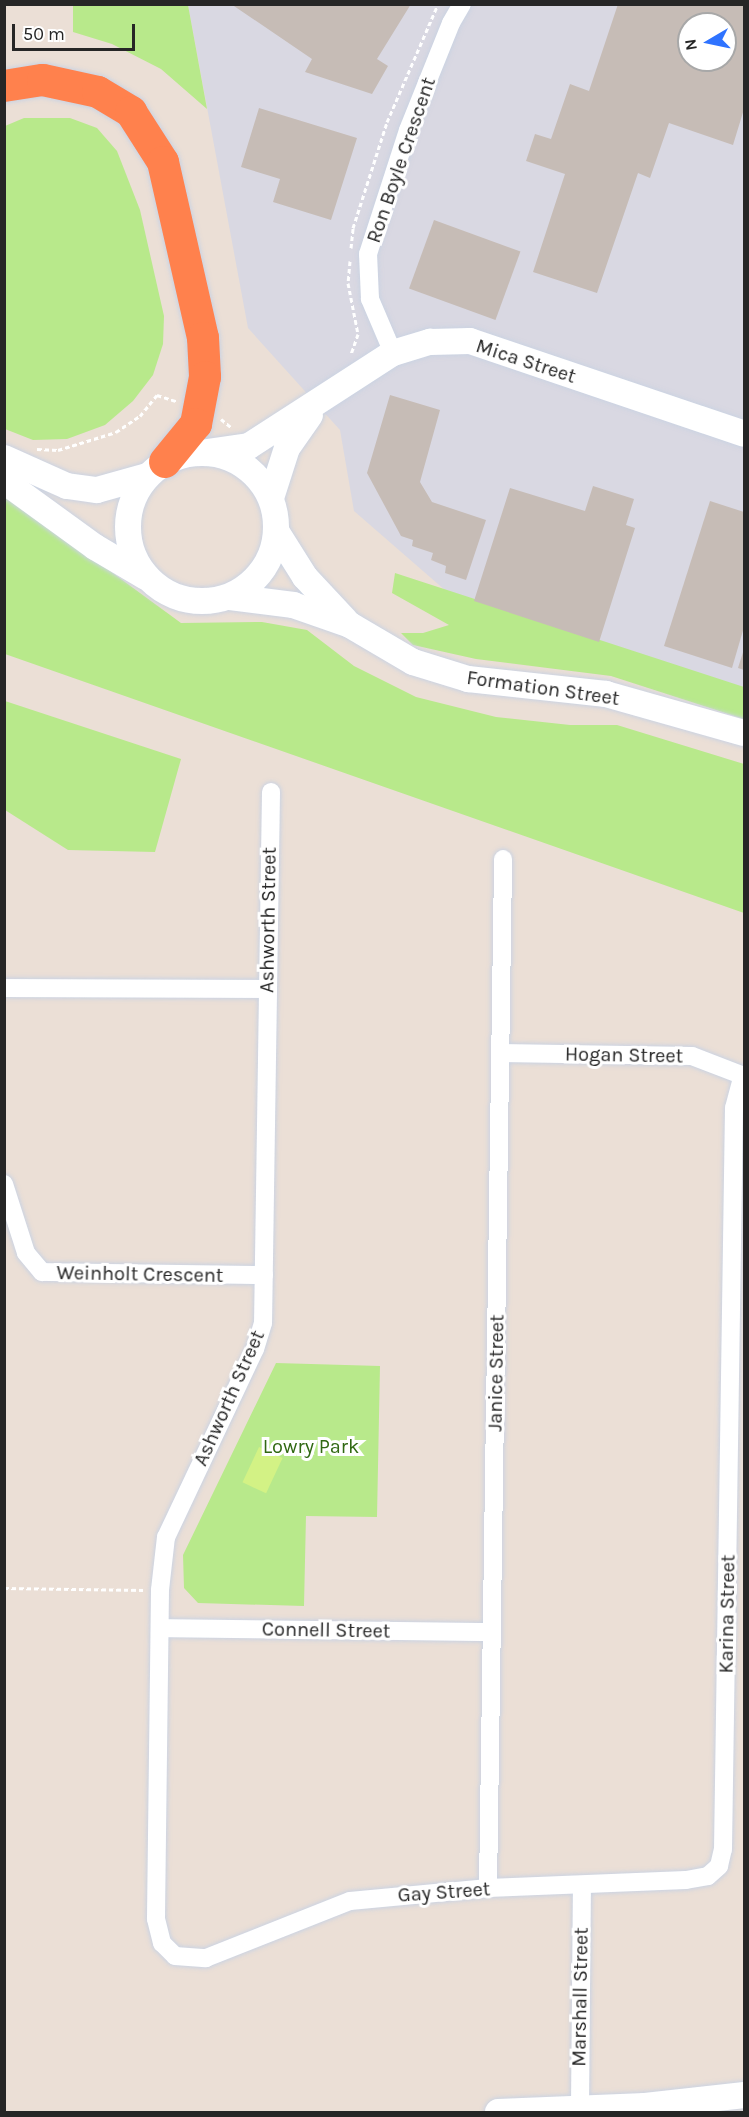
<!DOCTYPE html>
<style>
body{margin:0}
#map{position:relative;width:749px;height:2117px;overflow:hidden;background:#ebdfd6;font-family:Karla,sans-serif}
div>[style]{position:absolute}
.industrial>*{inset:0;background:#d9d8e2}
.green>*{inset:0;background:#b8e98b}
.pitch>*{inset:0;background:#d3f285;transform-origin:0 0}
.building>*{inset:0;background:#c6bcb6;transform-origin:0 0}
.path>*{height:3px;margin-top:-1.5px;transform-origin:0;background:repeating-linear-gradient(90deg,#fff 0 4.5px,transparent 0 7.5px)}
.roads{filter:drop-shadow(0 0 2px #cbd3e2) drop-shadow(0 0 2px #cbd3e2)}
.street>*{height:18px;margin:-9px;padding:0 9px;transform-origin:9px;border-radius:9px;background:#fff}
.secondary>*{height:26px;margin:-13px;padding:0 13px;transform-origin:13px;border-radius:13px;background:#fff}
.secondary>.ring{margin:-13px;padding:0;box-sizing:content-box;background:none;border:26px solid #fff;border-radius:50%}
.highway>*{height:32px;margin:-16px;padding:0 16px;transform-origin:16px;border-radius:16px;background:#ff814d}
span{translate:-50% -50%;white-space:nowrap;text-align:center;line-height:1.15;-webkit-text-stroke:6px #fff;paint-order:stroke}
.street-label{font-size:20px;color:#262626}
.park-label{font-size:20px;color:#306812}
.frame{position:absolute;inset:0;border:6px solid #262626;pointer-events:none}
.north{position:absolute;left:677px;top:12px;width:60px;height:60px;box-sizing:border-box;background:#fff;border:2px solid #a8a8a8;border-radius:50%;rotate:261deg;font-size:16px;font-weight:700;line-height:24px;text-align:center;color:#262626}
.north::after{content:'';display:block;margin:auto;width:21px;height:27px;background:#2f73ff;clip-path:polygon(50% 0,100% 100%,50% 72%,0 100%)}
.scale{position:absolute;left:12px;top:24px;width:123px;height:27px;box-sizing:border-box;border:3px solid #262626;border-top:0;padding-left:8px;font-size:18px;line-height:21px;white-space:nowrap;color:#262626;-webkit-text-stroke:4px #fff;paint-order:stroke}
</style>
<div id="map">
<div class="industrial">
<div style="clip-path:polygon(evenodd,188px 5px,744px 5px,744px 688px,446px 591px,354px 511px,340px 430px,248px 328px,188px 5px,689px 24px,725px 24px,725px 60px,689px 60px,689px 24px)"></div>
</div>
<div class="green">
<div style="clip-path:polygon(73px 5px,188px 5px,207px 109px,161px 69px,112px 44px,73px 32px)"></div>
<div style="clip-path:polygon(24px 118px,70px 118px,97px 128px,117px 151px,140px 210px,164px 316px,163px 344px,153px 375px,133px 401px,105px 425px,67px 439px,33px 440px,5px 429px,5px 126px)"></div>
<div style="clip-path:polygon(5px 494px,181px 623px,262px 622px,307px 630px,354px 666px,416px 697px,496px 717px,570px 725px,617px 725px,744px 764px,744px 913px,5px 654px)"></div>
<div style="clip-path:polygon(395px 573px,744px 687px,744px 719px,611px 676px,476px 659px,413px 645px,401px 633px,423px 633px,449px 625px,392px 593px)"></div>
<div style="clip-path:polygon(5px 701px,181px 759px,155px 852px,68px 850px,5px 810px)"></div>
<div style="clip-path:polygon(276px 1363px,380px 1366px,377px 1517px,306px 1516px,304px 1606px,198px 1603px,184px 1588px,183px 1555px)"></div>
</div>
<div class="pitch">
<div style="left:259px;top:1447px;width:26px;height:39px;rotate:25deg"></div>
</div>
<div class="building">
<div style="clip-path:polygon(231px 4px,411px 4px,377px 59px,388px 66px,372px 94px,305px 72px,312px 59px)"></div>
<div style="clip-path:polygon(evenodd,618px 4px,744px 4px,744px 109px,733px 145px,669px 123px,650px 178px,638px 173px,597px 293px,533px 272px,565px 174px,526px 161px,535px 134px,551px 139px,570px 84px,589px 91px,618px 4px,689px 24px,725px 24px,725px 60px,689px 60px,689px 24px)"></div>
<div style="clip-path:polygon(259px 108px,357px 138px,331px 220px,273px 202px,280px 179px,241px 167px)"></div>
<div style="left:434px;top:220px;width:92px;height:73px;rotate:20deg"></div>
<div style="clip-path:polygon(390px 395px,440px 410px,420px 482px,432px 502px,486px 520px,466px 580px,445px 573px,446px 566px,431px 560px,433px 553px,412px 546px,413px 540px,401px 536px,367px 473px)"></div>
<div style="clip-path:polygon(593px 486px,634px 499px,626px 525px,635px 528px,599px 642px,474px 601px,510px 488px,585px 511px)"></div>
<div style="clip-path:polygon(710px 501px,744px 512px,744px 627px,732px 668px,664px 646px)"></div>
<div style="clip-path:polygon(744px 649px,744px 670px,738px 668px)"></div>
</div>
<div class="path">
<div style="left:351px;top:248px;width:20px;rotate:-84deg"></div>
<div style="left:353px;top:228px;width:111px;rotate:-72.2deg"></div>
<div style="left:387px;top:122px;width:129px;rotate:-66.6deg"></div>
<div style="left:350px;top:261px;width:22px;rotate:95deg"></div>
<div style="left:348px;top:283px;width:52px;rotate:78.9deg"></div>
<div style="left:358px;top:334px;width:21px;rotate:109deg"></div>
<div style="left:221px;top:419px;width:14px;rotate:39deg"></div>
<div style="left:37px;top:449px;width:21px;rotate:3deg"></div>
<div style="left:58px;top:450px;width:61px;rotate:-17.2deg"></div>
<div style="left:116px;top:432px;width:29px;rotate:-34deg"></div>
<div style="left:140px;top:416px;width:27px;rotate:-51deg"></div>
<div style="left:157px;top:395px;width:20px;rotate:18deg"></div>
<div style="left:4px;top:1588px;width:140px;rotate:0.8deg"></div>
</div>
<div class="roads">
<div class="street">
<div style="left:393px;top:353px;width:59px;rotate:-113.1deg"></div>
<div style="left:370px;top:299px;width:45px;rotate:-92.5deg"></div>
<div style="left:368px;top:254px;width:130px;rotate:-72.1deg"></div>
<div style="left:408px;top:130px;width:115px;rotate:-68.1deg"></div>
<div style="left:451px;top:23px;width:22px;rotate:-60deg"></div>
<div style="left:271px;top:792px;width:531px;rotate:90.86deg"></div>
<div style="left:263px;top:1323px;width:27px;rotate:107deg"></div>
<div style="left:255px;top:1349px;width:208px;rotate:115.3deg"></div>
<div style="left:166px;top:1537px;width:53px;rotate:96.5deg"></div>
<div style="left:160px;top:1590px;width:329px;rotate:90.7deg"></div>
<div style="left:156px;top:1919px;width:25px;rotate:76deg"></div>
<div style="left:162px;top:1943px;width:18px;rotate:45deg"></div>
<div style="left:175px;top:1956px;width:31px;rotate:4deg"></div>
<div style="left:206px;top:1958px;width:155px;rotate:-21.6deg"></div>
<div style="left:350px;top:1901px;width:139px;rotate:-5.4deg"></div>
<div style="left:488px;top:1888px;width:198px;rotate:-2.3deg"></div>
<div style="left:686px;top:1880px;width:22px;rotate:-10deg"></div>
<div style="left:708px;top:1876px;width:15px;rotate:-42deg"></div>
<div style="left:719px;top:1866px;width:17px;rotate:-77deg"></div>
<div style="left:723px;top:1849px;width:741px;rotate:-89.15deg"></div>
<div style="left:734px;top:1108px;width:34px;rotate:-75deg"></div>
<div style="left:4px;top:988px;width:263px;rotate:0.2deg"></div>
<div style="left:500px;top:1053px;width:192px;rotate:0.9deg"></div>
<div style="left:692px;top:1056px;width:56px;rotate:21deg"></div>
<div style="left:4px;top:1184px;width:72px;rotate:72.3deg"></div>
<div style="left:26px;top:1253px;width:25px;rotate:50deg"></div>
<div style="left:42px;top:1272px;width:222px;rotate:0.8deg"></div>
<div style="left:160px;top:1628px;width:332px;rotate:0.7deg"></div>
<div style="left:488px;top:1888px;width:1029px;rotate:-89.16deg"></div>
<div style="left:580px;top:2108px;width:222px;rotate:-89.5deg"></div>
</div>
<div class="secondary">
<div style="left:207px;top:452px;width:42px;rotate:-8.1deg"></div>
<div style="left:249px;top:446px;width:171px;rotate:-32.9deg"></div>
<div style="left:393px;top:353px;width:39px;rotate:-17deg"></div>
<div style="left:430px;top:342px;width:40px;rotate:-1.4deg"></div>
<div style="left:470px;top:341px;width:289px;rotate:18.7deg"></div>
<div class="ring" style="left:128px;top:453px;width:122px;height:122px"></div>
<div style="left:4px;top:458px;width:69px;rotate:24deg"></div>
<div style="left:67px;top:486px;width:30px;rotate:8deg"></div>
<div style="left:97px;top:490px;width:52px;rotate:-15.6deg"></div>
<div style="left:4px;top:481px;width:112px;rotate:36deg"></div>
<div style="left:95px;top:547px;width:59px;rotate:30.5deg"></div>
<div style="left:271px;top:498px;width:52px;rotate:-72.3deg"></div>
<div style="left:287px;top:448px;width:40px;rotate:-55.1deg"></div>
<div style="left:276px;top:531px;width:54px;rotate:57.8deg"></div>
<div style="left:305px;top:577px;width:59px;rotate:47.1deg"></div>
<div style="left:230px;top:597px;width:64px;rotate:7.2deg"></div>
<div style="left:293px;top:605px;width:60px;rotate:19.3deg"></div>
<div style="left:350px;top:625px;width:73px;rotate:30.4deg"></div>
<div style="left:413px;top:662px;width:58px;rotate:17.2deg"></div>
<div style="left:468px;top:679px;width:139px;rotate:6.2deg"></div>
<div style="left:606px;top:694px;width:143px;rotate:15.8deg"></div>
<div style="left:498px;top:2112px;width:147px;rotate:-2.3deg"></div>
<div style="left:645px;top:2106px;width:100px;rotate:-6.3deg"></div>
</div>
<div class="highway">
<div style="left:4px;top:86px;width:39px;rotate:-9deg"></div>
<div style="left:43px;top:80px;width:56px;rotate:12.3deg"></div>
<div style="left:98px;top:92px;width:39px;rotate:31deg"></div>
<div style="left:131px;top:112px;width:59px;rotate:57.4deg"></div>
<div style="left:163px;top:162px;width:180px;rotate:77.2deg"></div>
<div style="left:203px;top:338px;width:39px;rotate:87deg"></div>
<div style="left:205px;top:377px;width:48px;rotate:100.8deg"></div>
<div style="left:196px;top:424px;width:49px;rotate:129.2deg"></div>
</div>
</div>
<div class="street-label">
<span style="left:401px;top:160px;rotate:-71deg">Ron Boyle Crescent</span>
<span style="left:526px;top:361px;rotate:18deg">Mica Street</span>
<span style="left:543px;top:688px;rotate:8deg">Formation Street</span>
<span style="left:268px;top:920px;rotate:-89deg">Ashworth Street</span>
<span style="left:624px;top:1055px;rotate:1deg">Hogan Street</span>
<span style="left:140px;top:1274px;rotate:1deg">Weinholt Crescent</span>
<span style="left:496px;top:1373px;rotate:-89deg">Janice Street</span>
<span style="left:229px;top:1398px;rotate:-66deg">Ashworth Street</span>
<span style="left:727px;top:1614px;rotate:-89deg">Karina Street</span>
<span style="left:326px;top:1630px;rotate:1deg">Connell Street</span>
<span style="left:444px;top:1892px;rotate:-4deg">Gay Street</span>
<span style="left:580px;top:1997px;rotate:-89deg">Marshall Street</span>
</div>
<div class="park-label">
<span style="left:311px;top:1446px">Lowry Park</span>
</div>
<div class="frame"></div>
<div class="north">N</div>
<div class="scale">50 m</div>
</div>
